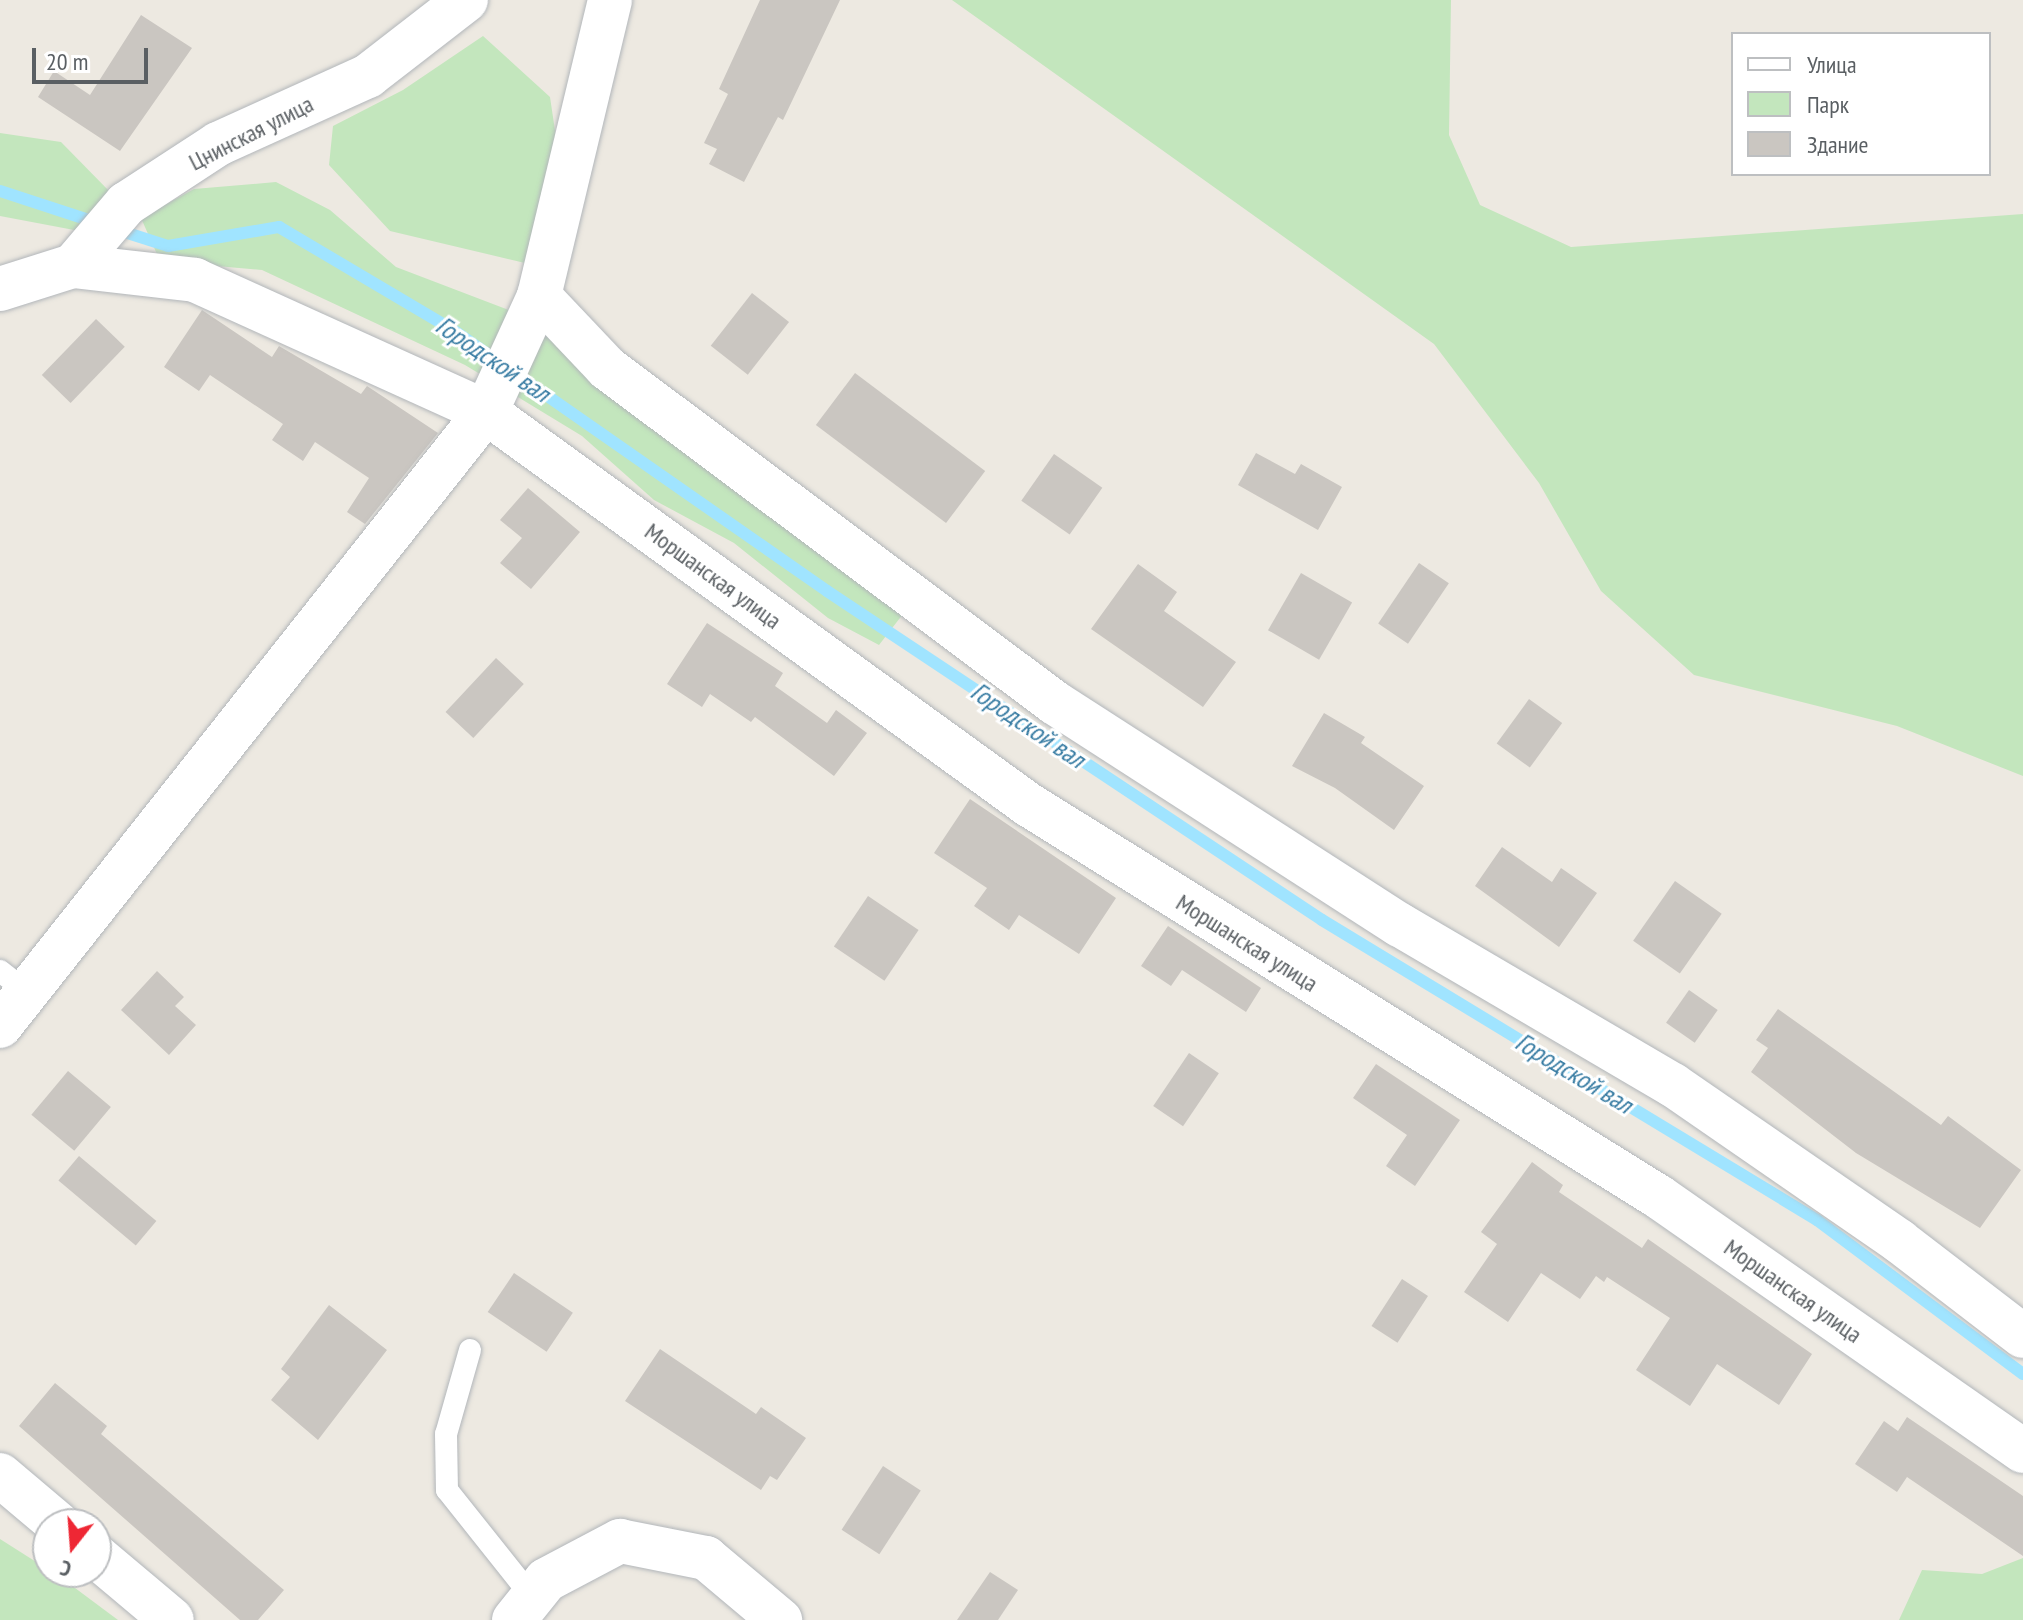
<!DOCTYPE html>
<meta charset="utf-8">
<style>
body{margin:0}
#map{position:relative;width:2023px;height:1620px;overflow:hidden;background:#ede9e1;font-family:"PT Sans Narrow",sans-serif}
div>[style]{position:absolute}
.green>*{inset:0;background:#c3e6bd}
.stream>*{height:12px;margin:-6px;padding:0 6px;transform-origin:6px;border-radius:6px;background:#a0e4ff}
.building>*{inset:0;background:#cac6c1;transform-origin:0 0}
.roads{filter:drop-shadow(0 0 2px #b2b6ba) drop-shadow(0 0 2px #b2b6ba)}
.service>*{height:22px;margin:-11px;padding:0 11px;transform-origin:11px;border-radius:11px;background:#fff}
.minor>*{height:44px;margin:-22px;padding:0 22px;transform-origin:22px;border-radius:22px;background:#fff}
span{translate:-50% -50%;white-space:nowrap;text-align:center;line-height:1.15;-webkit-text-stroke:6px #fff;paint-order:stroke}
.street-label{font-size:24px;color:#5a5f63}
.water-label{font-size:26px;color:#367ba2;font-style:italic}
.legend{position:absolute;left:1731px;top:32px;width:260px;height:144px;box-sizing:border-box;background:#fff;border:2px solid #bdbfc1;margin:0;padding:10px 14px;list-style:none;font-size:24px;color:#5a5f63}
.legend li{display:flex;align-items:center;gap:16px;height:40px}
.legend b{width:40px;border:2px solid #bdbfc1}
.north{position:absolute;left:32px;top:1508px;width:80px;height:80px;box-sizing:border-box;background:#fff;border:2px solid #bdbfc1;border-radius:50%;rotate:197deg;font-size:22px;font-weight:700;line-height:32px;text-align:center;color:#5a5f63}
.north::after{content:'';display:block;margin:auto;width:28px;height:36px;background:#ee2734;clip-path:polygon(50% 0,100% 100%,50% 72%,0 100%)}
.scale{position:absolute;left:32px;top:48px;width:116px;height:36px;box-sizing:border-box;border:4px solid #5a5f63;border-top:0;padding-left:10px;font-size:24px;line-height:28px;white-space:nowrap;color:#5a5f63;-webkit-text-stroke:6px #fff;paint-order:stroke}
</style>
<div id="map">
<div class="green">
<div style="clip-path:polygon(952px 0,1451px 0,1449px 135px,1480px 205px,1571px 247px,2023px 214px,2023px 776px,1897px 726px,1694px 675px,1601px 591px,1539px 483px,1434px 344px)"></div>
<div style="clip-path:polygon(483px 36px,550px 97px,557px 144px,525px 263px,390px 231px,329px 165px,333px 126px,403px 90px)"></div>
<div style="clip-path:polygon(0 133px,61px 142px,112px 194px,90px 233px,0 216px)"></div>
<div style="clip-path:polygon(276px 182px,330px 210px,396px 267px,530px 318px,903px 614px,879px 645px,828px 618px,734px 543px,654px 500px,582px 436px,465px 365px,262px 270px,160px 261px,141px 218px,194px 189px)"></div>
<div style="clip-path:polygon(0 1539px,63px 1579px,118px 1620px,0 1620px)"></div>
<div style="clip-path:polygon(2023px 1558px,2023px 1620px,1899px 1620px,1922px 1570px,1982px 1574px)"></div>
</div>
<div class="stream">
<div style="left:0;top:191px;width:103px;rotate:18.1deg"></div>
<div style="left:115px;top:229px;width:56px;rotate:17.8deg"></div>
<div style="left:168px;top:246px;width:113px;rotate:-9.7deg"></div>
<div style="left:279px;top:227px;width:199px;rotate:30.6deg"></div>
<div style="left:450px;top:328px;width:460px;rotate:34.9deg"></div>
<div style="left:827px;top:591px;width:594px;rotate:33.61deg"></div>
<div style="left:1322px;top:920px;width:579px;rotate:31.22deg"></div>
<div style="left:1817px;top:1220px;width:257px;rotate:36.8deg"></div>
</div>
<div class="building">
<div style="clip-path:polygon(760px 0,840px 0,783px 120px,778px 117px,744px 182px,709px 164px,717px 149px,704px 143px,728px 94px,719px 89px)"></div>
<div style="clip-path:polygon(141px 15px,192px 48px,120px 151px,38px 97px,54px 71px,90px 95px)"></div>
<div style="left:752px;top:293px;width:47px;height:67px;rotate:38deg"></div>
<div style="clip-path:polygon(202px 310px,272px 357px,279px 346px,361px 394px,367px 386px,438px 433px,365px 524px,347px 512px,369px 478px,315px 442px,303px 461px,272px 440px,283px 424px,210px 375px,199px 391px,164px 367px)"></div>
<div style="left:96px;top:319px;width:40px;height:78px;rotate:44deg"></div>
<div style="left:855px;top:373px;width:163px;height:65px;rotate:37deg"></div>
<div style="clip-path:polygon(1256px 453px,1295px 474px,1301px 464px,1342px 487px,1318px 530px,1238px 485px)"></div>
<div style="left:1054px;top:454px;width:59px;height:57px;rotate:35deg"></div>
<div style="clip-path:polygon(528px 488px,580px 532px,531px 589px,500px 563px,522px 538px,500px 520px)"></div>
<div style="left:1419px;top:563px;width:36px;height:73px;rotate:34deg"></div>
<div style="clip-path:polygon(1138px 564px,1177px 592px,1164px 611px,1236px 662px,1203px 707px,1091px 629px)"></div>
<div style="left:1301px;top:573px;width:59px;height:66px;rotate:30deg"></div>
<div style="clip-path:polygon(707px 623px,783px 673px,775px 686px,827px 723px,836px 710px,867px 733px,834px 776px,755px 717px,751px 722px,710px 694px,702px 707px,667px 684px)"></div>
<div style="left:496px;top:658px;width:38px;height:74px;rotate:43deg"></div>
<div style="left:1529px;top:699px;width:41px;height:55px;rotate:36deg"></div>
<div style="clip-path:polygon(1324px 713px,1365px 737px,1361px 743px,1424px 786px,1394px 830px,1335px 788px,1292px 766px)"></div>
<div style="clip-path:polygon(970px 799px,1116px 898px,1079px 954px,1019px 915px,1009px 930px,974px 906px,987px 888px,934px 853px)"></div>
<div style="clip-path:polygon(1502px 847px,1552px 882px,1561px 868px,1597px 893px,1559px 947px,1475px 886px)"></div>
<div style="left:1675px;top:881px;width:57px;height:73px;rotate:35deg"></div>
<div style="left:868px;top:896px;width:61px;height:61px;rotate:34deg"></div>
<div style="clip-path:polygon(1168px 926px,1261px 988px,1246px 1012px,1182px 970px,1171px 986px,1141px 966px)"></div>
<div style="clip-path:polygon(157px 971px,184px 997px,175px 1006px,196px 1025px,169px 1055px,121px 1010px)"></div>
<div style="left:1689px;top:990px;width:35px;height:40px;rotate:35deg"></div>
<div style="clip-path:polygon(1778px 1009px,1941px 1125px,1948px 1116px,2021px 1170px,1980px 1228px,1856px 1153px,1751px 1072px,1768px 1048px,1756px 1040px)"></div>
<div style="left:1189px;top:1053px;width:36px;height:64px;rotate:34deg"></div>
<div style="clip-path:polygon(1376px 1064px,1460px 1120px,1415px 1186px,1386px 1166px,1407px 1135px,1353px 1098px)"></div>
<div style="left:68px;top:1071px;width:56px;height:57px;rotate:40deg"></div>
<div style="left:79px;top:1156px;width:101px;height:32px;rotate:40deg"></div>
<div style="clip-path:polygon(1532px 1162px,1563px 1185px,1559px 1192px,1642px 1248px,1648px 1239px,1812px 1354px,1779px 1405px,1717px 1364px,1690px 1406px,1636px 1370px,1670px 1318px,1607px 1277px,1604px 1282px,1596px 1276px,1580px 1299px,1541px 1273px,1508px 1322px,1464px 1292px,1497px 1244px,1481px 1232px)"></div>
<div style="left:514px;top:1273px;width:71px;height:47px;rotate:34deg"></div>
<div style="left:1402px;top:1279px;width:31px;height:56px;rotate:33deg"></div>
<div style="clip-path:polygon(329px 1305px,387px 1350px,318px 1440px,271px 1400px,290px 1377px,281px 1369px)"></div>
<div style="clip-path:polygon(660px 1349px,756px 1414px,761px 1407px,806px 1438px,777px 1480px,770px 1476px,761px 1490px,625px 1401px)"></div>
<div style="clip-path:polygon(55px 1383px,107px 1426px,101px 1434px,284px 1590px,258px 1620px,240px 1620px,19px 1426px)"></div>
<div style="clip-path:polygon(1907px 1417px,2023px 1496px,2023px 1556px,1907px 1477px,1897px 1492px,1855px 1464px,1884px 1421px,1898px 1431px)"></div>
<div style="left:883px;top:1466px;width:45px;height:76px;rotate:33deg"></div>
<div style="clip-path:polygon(990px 1572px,1018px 1590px,998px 1620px,957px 1620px)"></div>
</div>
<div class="roads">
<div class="service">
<div style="left:0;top:971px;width:34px;rotate:38deg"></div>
<div style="left:470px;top:1350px;width:87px;rotate:105.9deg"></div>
<div style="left:446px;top:1434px;width:56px;rotate:89deg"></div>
<div style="left:447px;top:1490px;width:137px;rotate:51.5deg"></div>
</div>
<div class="minor">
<div style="left:73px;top:266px;width:123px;rotate:6.5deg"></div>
<div style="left:195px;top:280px;width:320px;rotate:24.4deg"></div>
<div style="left:486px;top:412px;width:670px;rotate:35.9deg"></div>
<div style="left:1029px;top:805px;width:742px;rotate:31.89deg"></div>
<div style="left:1659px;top:1197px;width:444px;rotate:34.9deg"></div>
<div style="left:0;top:289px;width:77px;rotate:-17.5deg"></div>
<div style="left:73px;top:266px;width:82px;rotate:-49.5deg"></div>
<div style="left:126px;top:204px;width:110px;rotate:-33.1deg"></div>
<div style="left:218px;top:144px;width:165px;rotate:-24.4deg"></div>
<div style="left:368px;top:76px;width:124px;rotate:-37.8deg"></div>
<div style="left:539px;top:296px;width:99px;rotate:46.6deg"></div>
<div style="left:607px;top:368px;width:559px;rotate:36.79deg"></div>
<div style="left:1055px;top:703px;width:410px;rotate:32.8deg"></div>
<div style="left:1400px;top:925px;width:316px;rotate:30.4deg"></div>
<div style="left:1673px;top:1085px;width:275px;rotate:34.6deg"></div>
<div style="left:1899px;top:1241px;width:156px;rotate:37.5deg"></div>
<div style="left:0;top:1026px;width:783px;rotate:-51.64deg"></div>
<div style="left:486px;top:412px;width:128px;rotate:-65.4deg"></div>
<div style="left:539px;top:296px;width:304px;rotate:-76.5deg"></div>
<div style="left:0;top:1475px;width:76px;rotate:40.2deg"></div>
<div style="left:96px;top:1556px;width:99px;rotate:40.1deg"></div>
<div style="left:514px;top:1620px;width:51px;rotate:-51.3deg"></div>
<div style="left:546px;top:1580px;width:84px;rotate:-27.8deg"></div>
<div style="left:620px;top:1541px;width:88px;rotate:11.2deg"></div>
<div style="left:706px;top:1558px;width:97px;rotate:40deg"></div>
</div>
</div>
<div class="street-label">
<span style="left:251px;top:133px;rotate:-27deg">Цнинская улица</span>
<span style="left:713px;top:576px;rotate:36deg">Моршанская улица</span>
<span style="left:1247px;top:943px;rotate:32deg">Моршанская улица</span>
<span style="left:1793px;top:1291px;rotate:35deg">Моршанская улица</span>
</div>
<div class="water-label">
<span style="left:493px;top:359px;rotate:34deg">Городской вал</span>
<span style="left:1028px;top:725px;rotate:34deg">Городской вал</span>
<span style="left:1574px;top:1073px;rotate:31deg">Городской вал</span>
</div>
<ul class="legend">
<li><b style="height:10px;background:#fff"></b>Улица</li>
<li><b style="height:22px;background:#c3e6bd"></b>Парк</li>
<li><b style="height:22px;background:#cac6c1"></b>Здание</li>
</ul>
<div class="north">С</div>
<div class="scale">20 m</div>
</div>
